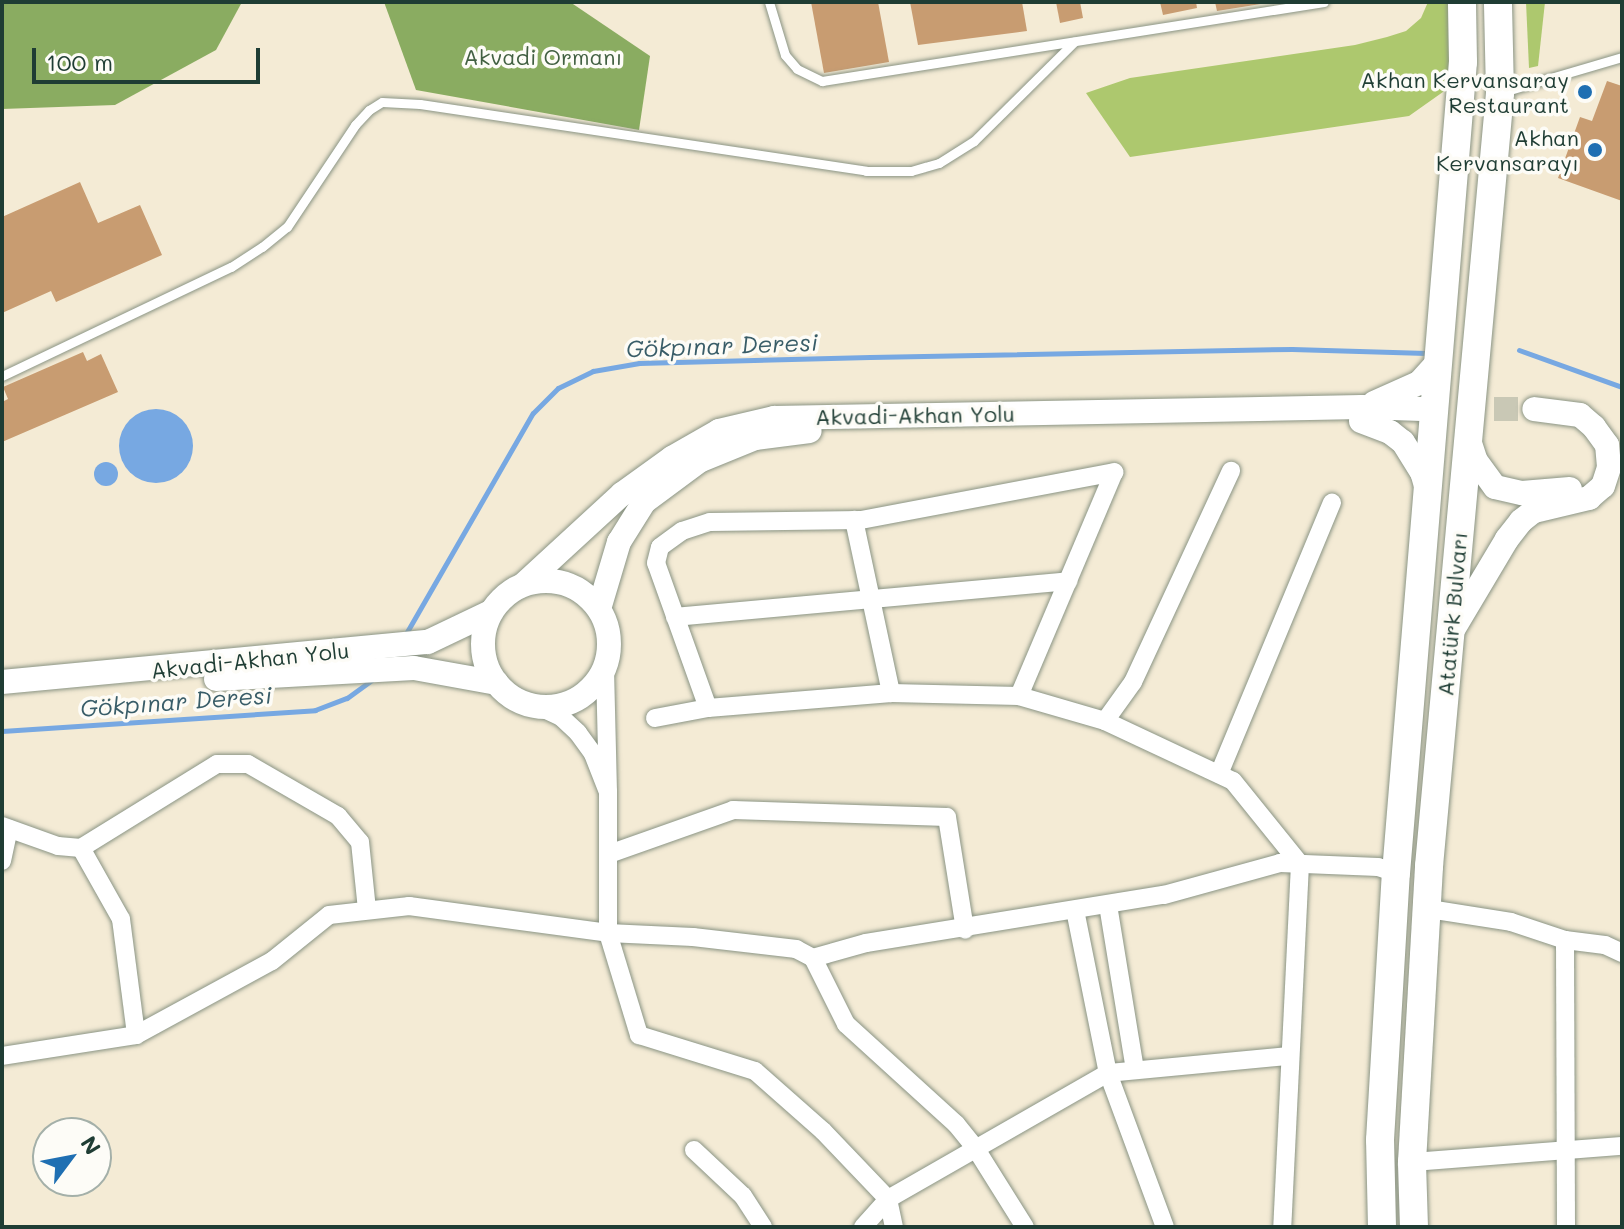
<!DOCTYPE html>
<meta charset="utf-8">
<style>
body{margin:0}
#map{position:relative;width:1624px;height:1229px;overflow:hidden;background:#f4ebd5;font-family:Mali,sans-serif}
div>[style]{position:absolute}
.green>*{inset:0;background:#adc86e}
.forest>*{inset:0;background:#8aac61}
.water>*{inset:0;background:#77a8e2}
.round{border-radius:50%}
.stream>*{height:5px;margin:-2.5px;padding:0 2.5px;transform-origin:2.5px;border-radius:2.5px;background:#77a8e2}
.building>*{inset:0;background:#c89c71}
.secondary-tunnel>*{height:24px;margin-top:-12px;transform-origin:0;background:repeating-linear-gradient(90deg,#c9c8b5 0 24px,transparent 0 36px)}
.roads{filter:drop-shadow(0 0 2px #8a9484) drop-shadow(0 0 2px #8a9484)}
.service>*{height:9px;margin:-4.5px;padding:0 4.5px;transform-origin:4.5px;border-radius:4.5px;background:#fff}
.minor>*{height:18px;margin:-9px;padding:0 9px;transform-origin:9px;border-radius:9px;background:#fff}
.secondary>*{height:24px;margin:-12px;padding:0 12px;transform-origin:12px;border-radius:12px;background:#fff}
.secondary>.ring{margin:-12px;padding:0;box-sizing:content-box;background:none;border:24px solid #fff;border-radius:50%}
.primary>*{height:28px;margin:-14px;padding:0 14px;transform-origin:14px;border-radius:14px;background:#fff}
.dots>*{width:22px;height:22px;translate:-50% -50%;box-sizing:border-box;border:4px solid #fdfcf7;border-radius:50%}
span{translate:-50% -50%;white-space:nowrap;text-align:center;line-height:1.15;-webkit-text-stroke:7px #fdfcf7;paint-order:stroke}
.park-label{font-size:22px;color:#426042}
.poi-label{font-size:22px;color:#1f3d34}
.right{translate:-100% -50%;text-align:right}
.street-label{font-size:22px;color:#1f3d34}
.water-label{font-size:24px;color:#395d68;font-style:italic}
.frame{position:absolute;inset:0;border:4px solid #1f3d34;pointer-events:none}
.north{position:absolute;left:32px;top:1117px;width:80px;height:80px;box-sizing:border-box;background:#fdfcf7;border:2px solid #a4b0a9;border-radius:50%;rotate:58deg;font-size:22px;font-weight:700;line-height:32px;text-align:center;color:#1f3d34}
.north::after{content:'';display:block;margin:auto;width:28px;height:36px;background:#1f6fb2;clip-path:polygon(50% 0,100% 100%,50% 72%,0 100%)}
.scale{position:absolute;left:32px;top:48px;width:228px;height:36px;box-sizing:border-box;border:4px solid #1f3d34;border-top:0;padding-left:10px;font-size:24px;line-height:28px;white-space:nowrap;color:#1f3d34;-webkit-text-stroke:6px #fdfcf7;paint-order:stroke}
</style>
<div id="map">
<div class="green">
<div style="clip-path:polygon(1428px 2px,1452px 2px,1450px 87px,1409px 116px,1130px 157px,1086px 93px,1130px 78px,1355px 45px,1387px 37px,1406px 31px,1421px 18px)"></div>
<div style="clip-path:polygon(1526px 2px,1545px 2px,1538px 66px,1529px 68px)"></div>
</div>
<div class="forest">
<div style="clip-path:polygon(2px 2px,242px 2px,216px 50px,115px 105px,2px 109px)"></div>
<div style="clip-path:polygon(384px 2px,570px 2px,650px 56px,639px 130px,416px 90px)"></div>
</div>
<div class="water">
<div class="round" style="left:119px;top:409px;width:74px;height:74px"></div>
<div class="round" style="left:94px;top:462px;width:24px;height:24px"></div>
</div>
<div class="stream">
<div style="left:1519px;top:350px;width:109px;rotate:19.8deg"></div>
<div style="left:404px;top:637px;width:258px;rotate:-60.1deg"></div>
<div style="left:533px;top:413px;width:35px;rotate:-45deg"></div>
<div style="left:558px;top:388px;width:39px;rotate:-26deg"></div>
<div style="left:593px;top:371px;width:47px;rotate:-9.9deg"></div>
<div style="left:639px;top:363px;width:231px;rotate:-1.5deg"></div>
<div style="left:870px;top:357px;width:422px;rotate:-1.1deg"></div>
<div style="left:1292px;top:349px;width:134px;rotate:1.7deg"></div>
<div style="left:2px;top:731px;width:314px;rotate:-3.8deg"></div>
<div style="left:315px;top:710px;width:34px;rotate:-21deg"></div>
<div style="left:347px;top:698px;width:31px;rotate:-36deg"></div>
</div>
<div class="building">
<div style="clip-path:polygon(811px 2px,878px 2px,889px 62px,824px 73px)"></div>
<div style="clip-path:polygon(910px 2px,1022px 2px,1027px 31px,918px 45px)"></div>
<div style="clip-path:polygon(1056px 2px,1080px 2px,1083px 18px,1060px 23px)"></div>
<div style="clip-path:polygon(1160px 2px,1196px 2px,1197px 8px,1163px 15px)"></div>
<div style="clip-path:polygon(1215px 2px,1267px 2px,1267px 3px,1217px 11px)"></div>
<div style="clip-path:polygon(1607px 81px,1622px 86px,1622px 201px,1558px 178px,1580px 117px,1592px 121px)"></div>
<div style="clip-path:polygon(80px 182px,98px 223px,140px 205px,162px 255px,56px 302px,51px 291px,2px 313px,2px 217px)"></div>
<div style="clip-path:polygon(83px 352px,87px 361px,101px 354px,118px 392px,2px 442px,2px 402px,8px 399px,3px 387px)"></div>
</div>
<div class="secondary-tunnel">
<div style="left:1422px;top:409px;width:112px"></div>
</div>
<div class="roads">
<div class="service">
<div style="left:769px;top:2px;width:55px;rotate:73.2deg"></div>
<div style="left:785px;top:55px;width:18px;rotate:49deg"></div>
<div style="left:797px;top:69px;width:28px;rotate:26deg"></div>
<div style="left:822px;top:81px;width:508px;rotate:-8.94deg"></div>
<div style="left:1503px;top:92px;width:124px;rotate:-16.4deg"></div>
<div style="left:2px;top:376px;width:254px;rotate:-25.5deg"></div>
<div style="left:231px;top:267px;width:37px;rotate:-33deg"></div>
<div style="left:262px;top:247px;width:32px;rotate:-39deg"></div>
<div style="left:287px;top:227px;width:123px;rotate:-56.3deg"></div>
<div style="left:355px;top:125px;width:21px;rotate:-47deg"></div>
<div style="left:369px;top:110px;width:15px;rotate:-32deg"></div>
<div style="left:382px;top:102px;width:38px;rotate:3deg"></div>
<div style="left:420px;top:104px;width:451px;rotate:8.5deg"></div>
<div style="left:866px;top:171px;width:45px"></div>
<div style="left:911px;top:171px;width:29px;rotate:-16deg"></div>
<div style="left:939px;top:163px;width:41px;rotate:-32.2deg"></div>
<div style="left:974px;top:141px;width:141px;rotate:-44.7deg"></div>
</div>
<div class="minor">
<div style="left:854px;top:520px;width:177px;rotate:77.9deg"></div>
<div style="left:675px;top:617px;width:395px;rotate:-5.2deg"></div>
<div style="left:1019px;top:696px;width:243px;rotate:-67deg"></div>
<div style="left:540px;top:707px;width:23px;rotate:25deg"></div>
<div style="left:561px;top:717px;width:23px;rotate:43deg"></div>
<div style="left:578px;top:733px;width:26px;rotate:54deg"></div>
<div style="left:593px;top:754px;width:41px;rotate:68.5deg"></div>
<div style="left:608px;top:792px;width:125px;rotate:-91.4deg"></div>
<div style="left:708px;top:708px;width:154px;rotate:-109.7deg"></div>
<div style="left:656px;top:563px;width:16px;rotate:-76deg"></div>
<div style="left:660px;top:547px;width:27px;rotate:-36deg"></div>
<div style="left:682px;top:531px;width:29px;rotate:-18deg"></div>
<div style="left:710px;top:522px;width:151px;rotate:-0.8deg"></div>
<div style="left:861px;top:520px;width:258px;rotate:-10.7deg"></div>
<div style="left:655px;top:718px;width:54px;rotate:-10.7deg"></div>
<div style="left:708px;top:708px;width:184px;rotate:-4.7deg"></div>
<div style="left:891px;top:693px;width:128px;rotate:1.3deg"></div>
<div style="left:1019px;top:696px;width:90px;rotate:16.2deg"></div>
<div style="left:1105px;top:721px;width:141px;rotate:25.1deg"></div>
<div style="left:1233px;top:781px;width:107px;rotate:51.1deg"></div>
<div style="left:1300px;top:864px;width:363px;rotate:92.8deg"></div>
<div style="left:1105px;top:721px;width:48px;rotate:-54.3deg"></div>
<div style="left:1133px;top:682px;width:233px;rotate:-65.1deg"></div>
<div style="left:1219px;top:774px;width:294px;rotate:-67.4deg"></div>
<div style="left:608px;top:792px;width:141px;rotate:90deg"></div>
<div style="left:608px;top:933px;width:107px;rotate:73.1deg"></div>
<div style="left:639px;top:1035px;width:121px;rotate:17.2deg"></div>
<div style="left:755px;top:1071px;width:91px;rotate:41.4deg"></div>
<div style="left:823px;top:1131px;width:94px;rotate:46.3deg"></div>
<div style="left:888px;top:1199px;width:29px;rotate:78deg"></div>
<div style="left:2px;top:826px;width:59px;rotate:19.7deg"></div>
<div style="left:58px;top:846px;width:23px;rotate:5deg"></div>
<div style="left:81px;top:848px;width:81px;rotate:60.6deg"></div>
<div style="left:121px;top:919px;width:117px;rotate:82.6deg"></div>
<div style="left:81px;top:848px;width:160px;rotate:-31.7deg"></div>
<div style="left:217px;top:764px;width:31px"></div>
<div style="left:248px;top:764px;width:104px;rotate:30deg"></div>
<div style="left:338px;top:816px;width:34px;rotate:50deg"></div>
<div style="left:360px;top:842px;width:68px;rotate:84.1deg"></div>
<div style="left:609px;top:854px;width:132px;rotate:-19.5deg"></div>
<div style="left:733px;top:810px;width:214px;rotate:1.9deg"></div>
<div style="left:947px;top:817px;width:114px;rotate:80.9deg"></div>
<div style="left:2px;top:861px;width:33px;rotate:-78deg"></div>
<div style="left:1108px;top:905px;width:167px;rotate:80.7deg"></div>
<div style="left:1429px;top:909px;width:83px;rotate:9deg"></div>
<div style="left:1511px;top:922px;width:57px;rotate:18.4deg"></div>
<div style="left:1565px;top:940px;width:40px;rotate:7.1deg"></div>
<div style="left:1605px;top:945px;width:19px;rotate:25deg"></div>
<div style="left:1075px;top:910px;width:166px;rotate:78.6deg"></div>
<div style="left:1108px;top:1073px;width:164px;rotate:69.7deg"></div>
<div style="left:1565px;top:940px;width:287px;rotate:89.8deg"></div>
<div style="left:813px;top:958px;width:74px;rotate:63.4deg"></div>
<div style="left:846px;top:1024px;width:149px;rotate:42.3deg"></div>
<div style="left:956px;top:1124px;width:32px;rotate:51deg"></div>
<div style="left:976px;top:1149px;width:92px;rotate:57.9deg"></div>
<div style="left:2px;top:1056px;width:136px;rotate:-8.9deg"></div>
<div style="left:136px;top:1035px;width:155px;rotate:-28.6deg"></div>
<div style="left:272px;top:961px;width:73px;rotate:-38.9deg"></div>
<div style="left:329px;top:915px;width:81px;rotate:-6.4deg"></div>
<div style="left:409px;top:906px;width:201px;rotate:7.7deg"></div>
<div style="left:608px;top:933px;width:85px;rotate:2.7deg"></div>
<div style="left:693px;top:937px;width:104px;rotate:6.6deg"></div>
<div style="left:796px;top:949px;width:19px;rotate:28deg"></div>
<div style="left:813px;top:958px;width:55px;rotate:-15.8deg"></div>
<div style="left:866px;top:943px;width:302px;rotate:-9.2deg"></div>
<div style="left:1164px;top:895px;width:120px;rotate:-15.4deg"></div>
<div style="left:1280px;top:863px;width:98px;rotate:2.3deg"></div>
<div style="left:1378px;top:867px;width:19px;rotate:18deg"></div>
<div style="left:694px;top:1150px;width:67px;rotate:43.2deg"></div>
<div style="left:743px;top:1196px;width:37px;rotate:57deg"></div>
<div style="left:1412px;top:1162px;width:211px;rotate:-4.4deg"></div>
<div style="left:863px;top:1227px;width:38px;rotate:-48deg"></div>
<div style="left:888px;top:1199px;width:254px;rotate:-29.8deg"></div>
<div style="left:1108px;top:1073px;width:181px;rotate:-5.4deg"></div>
</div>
<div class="secondary">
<div style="left:1374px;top:403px;width:49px;rotate:-24deg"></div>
<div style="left:1419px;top:383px;width:28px;rotate:-48deg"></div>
<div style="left:1361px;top:421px;width:31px;rotate:21deg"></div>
<div style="left:1390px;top:432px;width:16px;rotate:38deg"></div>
<div style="left:1403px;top:442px;width:36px;rotate:58deg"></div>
<div style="left:1422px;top:472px;width:18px;rotate:74deg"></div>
<div style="left:1468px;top:437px;width:25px;rotate:72deg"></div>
<div style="left:1476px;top:461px;width:32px;rotate:54deg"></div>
<div style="left:1495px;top:487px;width:28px;rotate:13deg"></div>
<div style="left:1522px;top:493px;width:48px;rotate:-4.8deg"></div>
<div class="ring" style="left:483px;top:581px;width:102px;height:102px"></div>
<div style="left:524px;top:584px;width:133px;rotate:-42.6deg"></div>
<div style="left:622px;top:494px;width:62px;rotate:-35.8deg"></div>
<div style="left:672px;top:458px;width:54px;rotate:-29.9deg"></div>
<div style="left:719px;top:431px;width:57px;rotate:-13.3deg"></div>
<div style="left:774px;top:418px;width:588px;rotate:-1.07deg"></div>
<div style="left:1362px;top:407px;width:60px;rotate:1.9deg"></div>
<div style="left:599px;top:609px;width:70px;rotate:-73.4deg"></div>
<div style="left:619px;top:542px;width:47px;rotate:-58deg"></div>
<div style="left:644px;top:502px;width:69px;rotate:-36.7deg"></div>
<div style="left:699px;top:461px;width:61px;rotate:-22.3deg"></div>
<div style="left:755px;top:438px;width:55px;rotate:-7.3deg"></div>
<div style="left:1451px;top:633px;width:109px;rotate:-59.2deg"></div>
<div style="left:1507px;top:539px;width:23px;rotate:-52deg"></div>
<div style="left:1521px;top:521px;width:16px;rotate:-38deg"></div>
<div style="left:1534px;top:511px;width:57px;rotate:-13.3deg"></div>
<div style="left:1589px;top:498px;width:18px;rotate:-41deg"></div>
<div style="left:1603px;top:486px;width:20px;rotate:-72deg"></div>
<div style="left:1609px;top:467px;width:22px;rotate:-95deg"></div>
<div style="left:1607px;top:445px;width:22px;rotate:-126deg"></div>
<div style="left:1594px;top:427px;width:18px;rotate:-139deg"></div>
<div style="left:1580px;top:415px;width:46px;rotate:-172.6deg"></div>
<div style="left:216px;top:679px;width:198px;rotate:-3.2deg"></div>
<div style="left:414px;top:668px;width:84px;rotate:10.2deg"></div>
<div style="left:2px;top:682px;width:428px;rotate:-5.4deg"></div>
<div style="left:428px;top:642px;width:70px;rotate:-25.5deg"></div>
</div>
<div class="primary">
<div style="left:1382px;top:1227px;width:87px;rotate:-91.3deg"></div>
<div style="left:1380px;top:1140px;width:267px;rotate:-86.6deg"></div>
<div style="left:1396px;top:873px;width:814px;rotate:-85.28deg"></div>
<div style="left:1463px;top:62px;width:60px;rotate:-91deg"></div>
<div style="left:1414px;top:1227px;width:65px;rotate:-91.8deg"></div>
<div style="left:1412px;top:1162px;width:296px;rotate:-86.7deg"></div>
<div style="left:1429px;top:866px;width:776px;rotate:-84.75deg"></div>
<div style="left:1500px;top:93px;width:91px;rotate:-91.3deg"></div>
</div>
</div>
<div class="dots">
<div style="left:1585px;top:92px;background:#1f6fb2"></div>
<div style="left:1595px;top:150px;background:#1f6fb2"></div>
</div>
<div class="park-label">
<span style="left:543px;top:57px">Akvadi Ormanı</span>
</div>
<div class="poi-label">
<span class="right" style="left:1569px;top:92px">Akhan Kervansaray<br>Restaurant</span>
<span class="right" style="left:1579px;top:150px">Akhan<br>Kervansarayı</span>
</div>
<div class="street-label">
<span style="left:915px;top:415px;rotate:-1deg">Akvadi-Akhan Yolu</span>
<span style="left:1452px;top:614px;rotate:-85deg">Atatürk Bulvarı</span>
<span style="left:250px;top:660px;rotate:-6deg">Akvadi-Akhan Yolu</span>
</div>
<div class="water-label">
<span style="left:722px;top:345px;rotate:-2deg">Gökpınar Deresi</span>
<span style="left:176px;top:701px;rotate:-4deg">Gökpınar Deresi</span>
</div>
<div class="frame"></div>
<div class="north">N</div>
<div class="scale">100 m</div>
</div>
